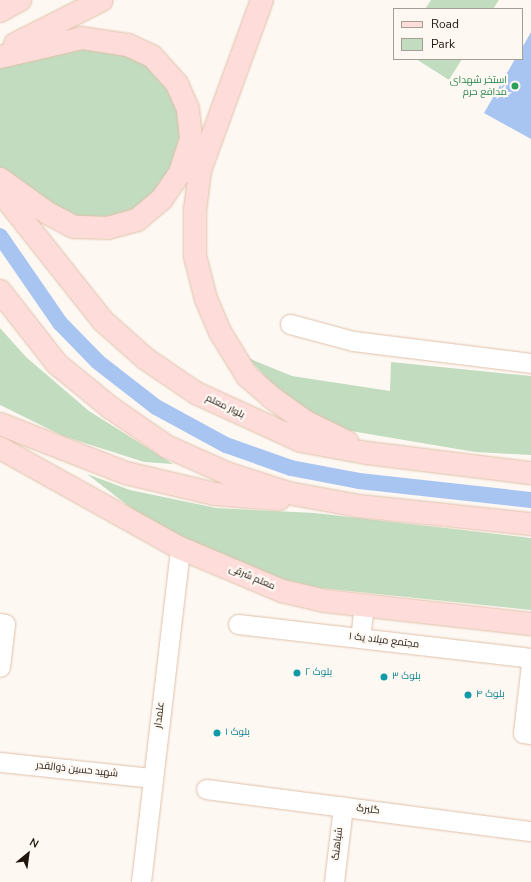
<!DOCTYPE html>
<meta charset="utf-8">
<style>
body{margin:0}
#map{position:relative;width:531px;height:882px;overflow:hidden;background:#fef8f3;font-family:"Nunito Sans",Cairo,sans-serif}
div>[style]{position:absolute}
.green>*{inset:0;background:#c2dcc0}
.water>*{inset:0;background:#a8c5f2}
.canal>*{height:16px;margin:-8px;padding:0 8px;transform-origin:8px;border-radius:8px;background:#a8c5f2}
.roads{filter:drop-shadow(0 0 1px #dec1aa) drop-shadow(0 0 1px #dec1aa)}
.minor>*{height:19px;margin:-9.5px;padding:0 9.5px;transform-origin:9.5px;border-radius:9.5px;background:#fff}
.major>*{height:22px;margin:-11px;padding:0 11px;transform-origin:11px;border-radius:11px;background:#fedcd9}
.dots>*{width:11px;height:11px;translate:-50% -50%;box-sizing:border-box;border:2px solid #fef8f3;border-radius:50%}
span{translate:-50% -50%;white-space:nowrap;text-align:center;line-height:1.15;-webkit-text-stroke:4px #fef8f3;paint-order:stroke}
.leisure-label{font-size:10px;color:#27864d}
.right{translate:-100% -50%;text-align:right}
.street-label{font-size:10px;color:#20160d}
.culture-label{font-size:10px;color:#0d838f}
.left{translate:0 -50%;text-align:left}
.legend{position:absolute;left:393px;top:8px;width:130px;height:52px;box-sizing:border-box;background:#fef8f3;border:1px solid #a59e97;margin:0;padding:5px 7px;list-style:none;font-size:12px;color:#20160d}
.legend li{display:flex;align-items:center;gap:8px;height:20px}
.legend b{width:20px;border:1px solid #a59e97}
.north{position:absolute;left:8px;top:834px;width:40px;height:40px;-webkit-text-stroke:3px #fef8f3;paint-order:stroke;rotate:29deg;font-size:11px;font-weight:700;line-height:16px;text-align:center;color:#20160d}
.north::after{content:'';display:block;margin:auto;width:14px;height:18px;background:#20160d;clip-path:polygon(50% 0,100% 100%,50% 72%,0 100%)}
</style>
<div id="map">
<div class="green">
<div style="clip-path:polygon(431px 0,499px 0,493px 9px,425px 9px)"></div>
<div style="clip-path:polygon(76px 48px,149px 58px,184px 110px,176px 172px,134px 217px,76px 223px,45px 207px,0 168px,0 65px)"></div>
<div style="clip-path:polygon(416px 59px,462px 59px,449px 80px)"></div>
<div style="clip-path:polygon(0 328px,26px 357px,89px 411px,173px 464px,144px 462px,63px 436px,0 405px)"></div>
<div style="clip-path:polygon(248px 358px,292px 376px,390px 391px,391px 362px,531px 376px,531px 455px,475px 452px,339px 429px,291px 404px)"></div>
<div style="clip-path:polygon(87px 474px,130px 490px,216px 508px,315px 513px,531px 538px,531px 610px,320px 588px,282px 579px,182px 537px,135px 511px)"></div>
</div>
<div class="water">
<div style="clip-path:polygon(531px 32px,531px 139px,484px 113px,515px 59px,522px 59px,522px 48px)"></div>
</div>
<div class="canal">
<div style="left:0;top:236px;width:106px;rotate:55.4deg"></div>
<div style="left:60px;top:323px;width:54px;rotate:45.7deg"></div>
<div style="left:98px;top:362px;width:73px;rotate:37.8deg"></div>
<div style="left:156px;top:407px;width:80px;rotate:28.5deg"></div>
<div style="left:226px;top:445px;width:69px;rotate:19.5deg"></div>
<div style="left:291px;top:468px;width:69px;rotate:10.8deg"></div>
<div style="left:359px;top:481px;width:173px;rotate:6.3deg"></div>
</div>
<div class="roads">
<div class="minor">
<div style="left:290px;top:324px;width:65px;rotate:15.1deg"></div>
<div style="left:353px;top:341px;width:179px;rotate:7deg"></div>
<div style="left:0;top:623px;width:5px;rotate:11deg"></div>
<div style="left:5px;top:624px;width:43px;rotate:96.6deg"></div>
<div style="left:238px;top:624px;width:295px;rotate:6.6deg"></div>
<div style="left:360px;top:638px;width:33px;rotate:-83deg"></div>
<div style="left:531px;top:664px;width:69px;rotate:96.6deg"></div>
<div style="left:523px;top:733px;width:8px;rotate:7deg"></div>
<div style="left:0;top:762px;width:154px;rotate:6deg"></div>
<div style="left:206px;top:789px;width:328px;rotate:7.4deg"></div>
<div style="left:141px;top:882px;width:336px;rotate:-83.3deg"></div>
<div style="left:334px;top:882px;width:76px;rotate:-83.2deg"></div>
</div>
<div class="major">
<div style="left:262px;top:0;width:181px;rotate:110deg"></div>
<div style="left:200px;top:170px;width:39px;rotate:97deg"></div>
<div style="left:195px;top:209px;width:47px;rotate:90deg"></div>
<div style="left:195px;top:256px;width:44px;rotate:75.7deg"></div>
<div style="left:206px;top:299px;width:36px;rotate:67deg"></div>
<div style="left:220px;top:332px;width:52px;rotate:58.5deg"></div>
<div style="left:247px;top:376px;width:32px;rotate:41deg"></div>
<div style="left:271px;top:397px;width:43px;rotate:35.5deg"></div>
<div style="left:306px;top:422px;width:46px;rotate:26deg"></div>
<div style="left:0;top:11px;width:23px;rotate:-29deg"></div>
<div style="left:15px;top:44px;width:97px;rotate:-26.8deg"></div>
<div style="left:0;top:57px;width:84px;rotate:-13deg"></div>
<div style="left:82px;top:38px;width:47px;rotate:8.7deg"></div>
<div style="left:128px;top:45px;width:26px;rotate:25deg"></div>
<div style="left:152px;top:56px;width:38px;rotate:48deg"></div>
<div style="left:177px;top:84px;width:27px;rotate:66deg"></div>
<div style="left:188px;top:109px;width:30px;rotate:84deg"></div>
<div style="left:191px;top:139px;width:36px;rotate:108deg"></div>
<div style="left:180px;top:173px;width:32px;rotate:125deg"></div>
<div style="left:162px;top:199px;width:33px;rotate:140deg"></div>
<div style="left:137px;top:220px;width:30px;rotate:165deg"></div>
<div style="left:108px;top:228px;width:34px;rotate:-178deg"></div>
<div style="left:74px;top:227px;width:32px;rotate:-152deg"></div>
<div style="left:46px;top:212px;width:57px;rotate:-144.3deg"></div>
<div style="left:0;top:191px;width:166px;rotate:51.6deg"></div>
<div style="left:103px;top:321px;width:57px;rotate:41.5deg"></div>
<div style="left:146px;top:359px;width:60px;rotate:34.2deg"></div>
<div style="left:196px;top:393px;width:115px;rotate:24.6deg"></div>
<div style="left:301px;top:441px;width:67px;rotate:10.3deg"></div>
<div style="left:367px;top:453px;width:165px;rotate:7deg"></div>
<div style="left:0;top:291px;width:93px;rotate:52deg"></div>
<div style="left:57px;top:364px;width:70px;rotate:39.2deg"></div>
<div style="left:111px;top:408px;width:67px;rotate:34.6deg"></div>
<div style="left:166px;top:446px;width:66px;rotate:24.2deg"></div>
<div style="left:226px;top:473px;width:65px;rotate:17.9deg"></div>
<div style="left:288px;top:493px;width:72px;rotate:10.4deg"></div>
<div style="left:359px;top:506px;width:173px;rotate:6deg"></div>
<div style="left:0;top:424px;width:135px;rotate:21.3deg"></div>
<div style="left:126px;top:473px;width:91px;rotate:13.3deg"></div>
<div style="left:215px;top:494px;width:64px;rotate:4.5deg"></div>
<div style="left:0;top:448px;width:206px;rotate:29.1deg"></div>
<div style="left:180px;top:548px;width:111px;rotate:22.9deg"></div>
<div style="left:282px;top:591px;width:44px;rotate:13.1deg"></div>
<div style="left:325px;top:601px;width:207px;rotate:6.4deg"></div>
</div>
</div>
<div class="dots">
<div style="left:515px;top:86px;background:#2e9e5b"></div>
<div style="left:297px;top:673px;background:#0f9aa8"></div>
<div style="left:384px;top:677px;background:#0f9aa8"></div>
<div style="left:468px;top:695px;background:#0f9aa8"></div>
<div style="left:217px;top:733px;background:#0f9aa8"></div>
</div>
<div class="leisure-label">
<span class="right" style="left:507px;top:86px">استخر شهدای<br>مدافع حرم</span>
</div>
<div class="street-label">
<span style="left:225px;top:407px;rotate:26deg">بلوار معلم</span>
<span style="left:252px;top:578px;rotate:23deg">معلم شرقی</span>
<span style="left:384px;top:641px;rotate:7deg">مجتمع میلاد یک ۱</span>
<span style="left:160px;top:715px;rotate:-83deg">علمدار</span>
<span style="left:77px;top:770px;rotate:6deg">شهید حسین ذوالقدر</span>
<span style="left:368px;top:810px;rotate:7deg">گلبرگ</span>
<span style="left:338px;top:844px;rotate:-83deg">شباهنگ</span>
</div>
<div class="culture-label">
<span class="left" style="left:305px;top:673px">بلوک ۲</span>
<span class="left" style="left:392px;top:677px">بلوک ۳</span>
<span class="left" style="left:476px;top:695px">بلوک ۴</span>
<span class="left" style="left:225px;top:733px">بلوک ۱</span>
</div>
<ul class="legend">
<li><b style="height:5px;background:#fedcd9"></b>Road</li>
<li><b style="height:11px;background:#c2dcc0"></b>Park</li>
</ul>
<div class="north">N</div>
</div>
